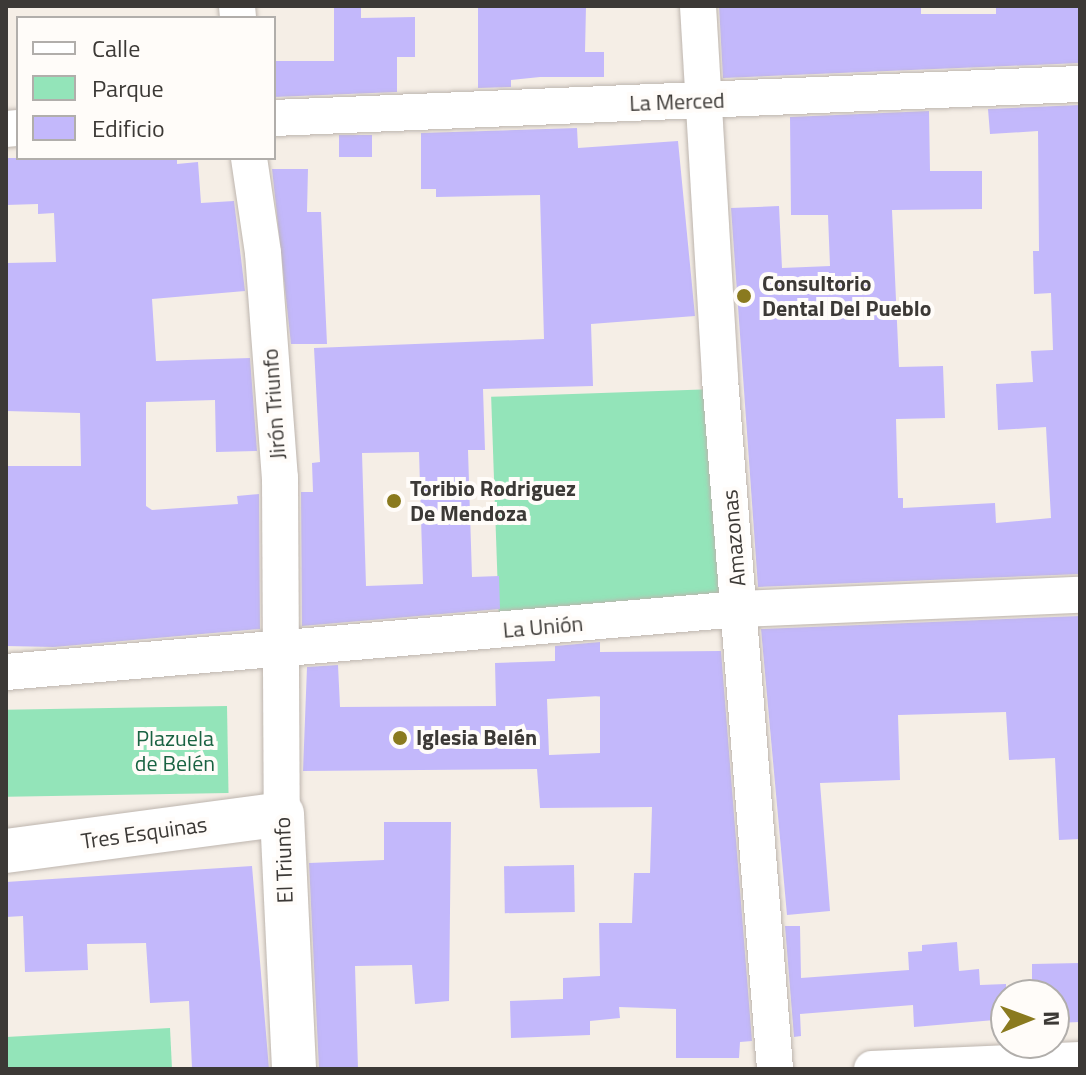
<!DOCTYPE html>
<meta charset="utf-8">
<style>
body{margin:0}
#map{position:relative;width:1086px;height:1075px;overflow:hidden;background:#f5eee6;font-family:"Titillium Web",sans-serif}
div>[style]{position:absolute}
.green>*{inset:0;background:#93e4b9;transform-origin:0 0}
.building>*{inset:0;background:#c3b8fb;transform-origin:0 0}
.roads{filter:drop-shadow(0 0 2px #bdb5ae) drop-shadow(0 0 2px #bdb5ae)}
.minor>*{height:36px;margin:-18px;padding:0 18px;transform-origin:18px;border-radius:18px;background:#fff}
.trunk>*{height:44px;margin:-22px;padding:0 22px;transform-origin:22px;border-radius:22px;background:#fff}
.dots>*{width:22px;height:22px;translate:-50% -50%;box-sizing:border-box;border:4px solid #fffcf9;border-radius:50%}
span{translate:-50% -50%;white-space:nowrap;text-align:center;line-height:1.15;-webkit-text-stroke:8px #fffcf9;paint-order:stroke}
.street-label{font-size:22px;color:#3c3936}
.poi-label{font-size:22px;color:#3c3936;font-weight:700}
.left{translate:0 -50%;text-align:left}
.park-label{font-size:22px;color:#196242}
.frame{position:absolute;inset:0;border:8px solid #3c3936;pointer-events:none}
.legend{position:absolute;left:16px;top:16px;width:260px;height:144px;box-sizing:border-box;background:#fffcf9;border:2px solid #b1aeab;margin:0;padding:10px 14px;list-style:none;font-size:24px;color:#3c3936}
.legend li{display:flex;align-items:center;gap:16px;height:40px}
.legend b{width:40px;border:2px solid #b1aeab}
.north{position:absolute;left:990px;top:979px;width:80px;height:80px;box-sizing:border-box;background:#fffcf9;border:2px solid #b1aeab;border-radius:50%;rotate:89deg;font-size:22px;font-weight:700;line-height:32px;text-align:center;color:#3c3936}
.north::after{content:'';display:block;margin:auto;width:28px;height:36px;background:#8a7a1f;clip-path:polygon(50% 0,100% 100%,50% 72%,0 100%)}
</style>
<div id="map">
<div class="green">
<div style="left:716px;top:389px;width:215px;height:225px;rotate:88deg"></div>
<div style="left:227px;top:706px;width:87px;height:221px;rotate:89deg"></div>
<div style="clip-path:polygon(170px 1028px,172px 1069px,6px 1069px,6px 1037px)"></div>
</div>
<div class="building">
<div style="clip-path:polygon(334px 6px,361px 6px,361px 18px,415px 17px,415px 57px,397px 57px,397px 92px,274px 97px,274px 61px,334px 61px)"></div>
<div style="clip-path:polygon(478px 6px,586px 6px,585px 52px,604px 52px,604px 77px,540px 77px,511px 80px,511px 87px,478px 88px)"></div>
<div style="clip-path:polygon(719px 6px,921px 6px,921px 14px,996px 14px,996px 6px,1080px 6px,1080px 63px,723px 78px)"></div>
<div style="clip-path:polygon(1080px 105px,1080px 574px,758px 587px,731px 208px,779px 206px,782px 268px,830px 266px,828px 215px,791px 215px,790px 117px,929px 111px,930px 171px,982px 171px,982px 209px,892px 210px,899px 367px,943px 366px,945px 418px,896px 419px,898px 498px,903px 498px,903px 508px,995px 503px,996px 523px,1051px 518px,1046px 427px,998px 430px,996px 384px,1033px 382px,1031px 351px,1053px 350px,1051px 293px,1034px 294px,1033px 251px,1039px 251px,1038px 131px,990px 134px,988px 109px)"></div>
<div style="clip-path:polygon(evenodd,577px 128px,578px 148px,678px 141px,695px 316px,591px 324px,593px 386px,483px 389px,485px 450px,468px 450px,472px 577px,499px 576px,500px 609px,302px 626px,301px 492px,313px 492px,312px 463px,320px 462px,314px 348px,544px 339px,540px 195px,436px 197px,436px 189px,421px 189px,421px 133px,577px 128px,419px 452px,423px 584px,366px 586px,362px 453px,419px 452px)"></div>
<div style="left:372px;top:135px;width:22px;height:33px;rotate:90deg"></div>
<div style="clip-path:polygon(6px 158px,177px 158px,177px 164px,198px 162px,201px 203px,234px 201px,245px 291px,152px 299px,156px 361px,250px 358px,257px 451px,216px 452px,215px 400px,146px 402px,146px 506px,152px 510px,238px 504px,237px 496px,259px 494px,260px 629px,54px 647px,6px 646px,6px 466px,81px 466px,80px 413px,6px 411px,6px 263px,56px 262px,54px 213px,38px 214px,38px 204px,6px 205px)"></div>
<div style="clip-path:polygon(272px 169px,308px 169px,307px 212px,321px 212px,327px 344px,291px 344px)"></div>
<div style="clip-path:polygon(1080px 616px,1080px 839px,1059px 840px,1055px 758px,1009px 760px,1006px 712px,898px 715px,900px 780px,820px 783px,830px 911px,787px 915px,761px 629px)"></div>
<div style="clip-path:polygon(evenodd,600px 642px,600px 652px,721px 651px,752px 1041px,740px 1042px,739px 1058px,676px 1058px,676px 1009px,619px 1007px,620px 1018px,590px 1021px,590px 1035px,511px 1038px,510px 1001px,563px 999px,563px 978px,600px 976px,599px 923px,632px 923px,634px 873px,650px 873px,652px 807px,540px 808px,537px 769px,303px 771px,307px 667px,338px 665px,340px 707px,496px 706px,495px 663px,555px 661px,555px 646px,600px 642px,600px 696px,600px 753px,549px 755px,547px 699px,600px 696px)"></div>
<div style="clip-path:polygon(384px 822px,451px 822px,449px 1001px,415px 1004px,412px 965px,355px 966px,358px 1069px,319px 1069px,309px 863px,384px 860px)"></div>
<div style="left:574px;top:865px;width:47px;height:70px;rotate:89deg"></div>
<div style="clip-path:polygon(252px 866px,269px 1069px,192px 1068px,189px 1001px,150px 1003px,146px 943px,87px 944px,88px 970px,25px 972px,23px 916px,6px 917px,6px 882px)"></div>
<div style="clip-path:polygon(785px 926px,800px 926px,801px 978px,909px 970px,908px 952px,922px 951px,922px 945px,957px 942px,959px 971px,979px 969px,980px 985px,1006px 984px,1006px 1019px,914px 1027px,913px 1005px,800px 1014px,801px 1036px,794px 1037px)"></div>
<div style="clip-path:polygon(1080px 963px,1080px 1022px,1054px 1023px,1054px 995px,1032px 995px,1032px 964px)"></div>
</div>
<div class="roads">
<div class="minor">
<div style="left:237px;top:6px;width:12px;rotate:85deg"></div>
<div style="left:698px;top:6px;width:374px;rotate:86.6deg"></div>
<div style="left:720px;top:379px;width:692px;rotate:85.44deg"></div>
<div style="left:274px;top:118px;width:807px;rotate:-2.42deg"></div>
<div style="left:6px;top:129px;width:12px;rotate:-5deg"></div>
<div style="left:249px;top:158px;width:96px;rotate:81.6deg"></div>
<div style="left:263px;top:253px;width:226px;rotate:85.7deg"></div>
<div style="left:280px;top:478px;width:336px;rotate:89.7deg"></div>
<div style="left:6px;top:672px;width:737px;rotate:-4.91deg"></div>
<div style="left:740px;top:609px;width:340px;rotate:-2.4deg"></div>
<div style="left:872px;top:1069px;width:208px;rotate:-2.5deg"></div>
</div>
<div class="trunk">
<div style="left:6px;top:851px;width:278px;rotate:-7.6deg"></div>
<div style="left:282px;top:814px;width:255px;rotate:87.3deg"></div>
</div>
</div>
<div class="dots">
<div style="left:744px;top:296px;background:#8a7a1f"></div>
<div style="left:394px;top:501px;background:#8a7a1f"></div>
<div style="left:400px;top:738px;background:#8a7a1f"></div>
</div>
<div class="street-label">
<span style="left:677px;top:102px;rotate:-2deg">La Merced</span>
<span style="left:274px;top:404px;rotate:-94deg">Jirón Triunfo</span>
<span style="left:734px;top:538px;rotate:-95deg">Amazonas</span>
<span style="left:543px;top:627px;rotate:-5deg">La Unión</span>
<span style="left:144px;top:833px;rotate:-8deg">Tres Esquinas</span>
<span style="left:284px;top:860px;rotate:-92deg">El Triunfo</span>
</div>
<div class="poi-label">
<span class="left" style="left:762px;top:296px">Consultorio<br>Dental Del Pueblo</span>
<span class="left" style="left:410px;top:501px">Toribio Rodriguez<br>De Mendoza</span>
<span class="left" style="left:416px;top:738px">Iglesia Belén</span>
</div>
<div class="park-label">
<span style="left:175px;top:751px">Plazuela<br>de Belén</span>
</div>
<div class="frame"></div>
<ul class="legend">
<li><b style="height:10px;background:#fff"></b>Calle</li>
<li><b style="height:22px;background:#93e4b9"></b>Parque</li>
<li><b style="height:22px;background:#c3b8fb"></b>Edificio</li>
</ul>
<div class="north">N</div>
</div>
